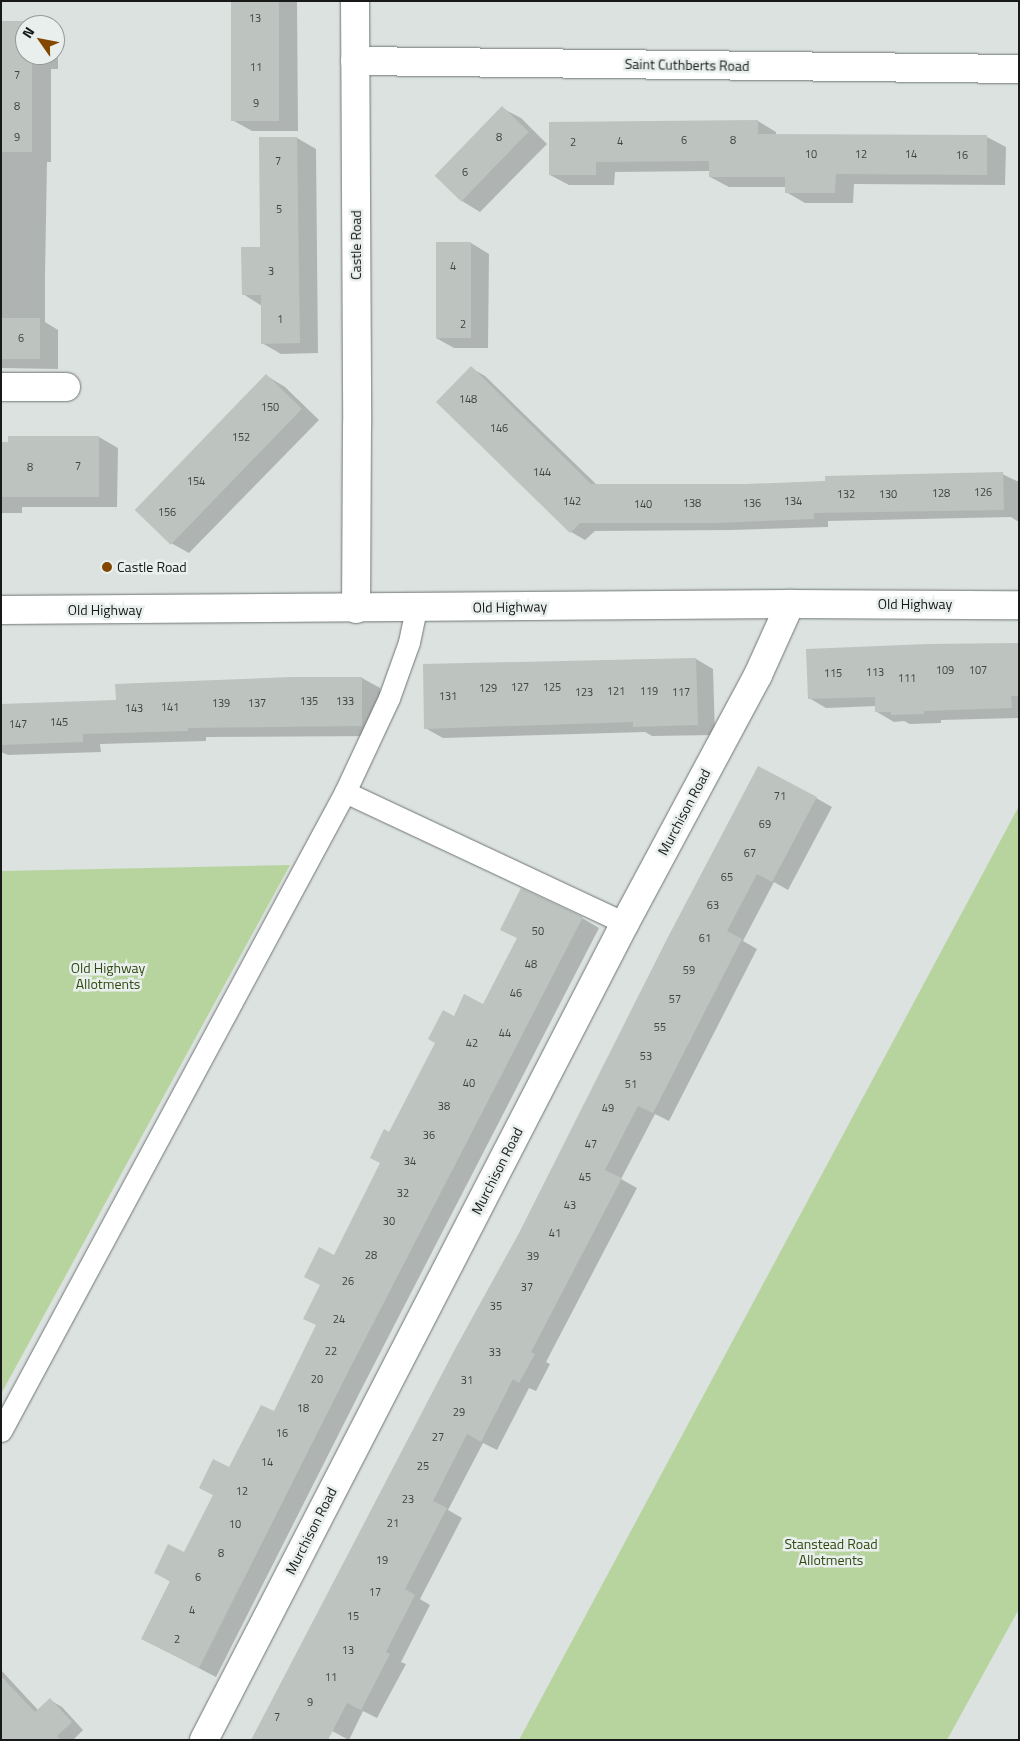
<!DOCTYPE html>
<style>
body{margin:0}
#map{position:relative;width:1020px;height:1741px;overflow:hidden;background:#dbe2e0;font-family:"Titillium Web",sans-serif}
div>[style]{position:absolute}
.green>*{inset:0;background:#b8d49e}
.shadow>*{inset:0;background:#0003}
.building>*{inset:0;background:#bdc3be;transform-origin:0 0}
.roads{filter:drop-shadow(0 0 1px #6f7573) drop-shadow(0 0 1px #6f7573)}
.service>*{height:21px;margin:-10.5px;padding:0 10.5px;transform-origin:10.5px;border-radius:10.5px;background:#fff}
.minor>*{height:28px;margin:-14px;padding:0 14px;transform-origin:14px;border-radius:14px;background:#fff}
.dots>*{width:14px;height:14px;translate:-50% -50%;box-sizing:border-box;border:2px solid #e8efed;border-radius:50%}
span{translate:-50% -50%;white-space:nowrap;text-align:center;line-height:1.15;-webkit-text-stroke:5px #e8efed;paint-order:stroke}
.number-label{font-size:11px;color:#414442}
.number-label span{-webkit-text-stroke-width:0}
.street-label{font-size:14px;color:#181a19}
.poi-label{font-size:14px;color:#181a19}
.left{translate:0 -50%;text-align:left}
.park-label{font-size:14px;color:#314a0f}
.frame{position:absolute;inset:0;border:2px solid #181a19;pointer-events:none}
.north{position:absolute;left:15px;top:15px;width:50px;height:50px;box-sizing:border-box;background:#e8efed;border:1px solid #959a98;border-radius:50%;rotate:303deg;font-size:14px;font-weight:700;line-height:20px;text-align:center;color:#181a19}
.north::after{content:'';display:block;margin:auto;width:18px;height:22px;background:#834700;clip-path:polygon(50% 0,100% 100%,50% 72%,0 100%)}
</style>
<div id="map">
<div class="green">
<div style="clip-path:polygon(1019px 806px,1019px 1609px,947px 1740px,519px 1740px)"></div>
<div style="clip-path:polygon(290px 865px,1px 1394px,1px 871px)"></div>
</div>
<div class="shadow">
<div style="clip-path:polygon(233px 1px,297px 1px,298px 131px,252px 131px,234px 121px)"></div>
<div style="clip-path:polygon(1px 23px,39px 23px,43px 25px,25px 25px,25px 55px,55px 55px,55px 32px,58px 33px,58px 69px,51px 69px,51px 162px,47px 162px,45px 277px,45px 322px,58px 330px,58px 369px,1px 368px)"></div>
<div style="clip-path:polygon(502px 108px,521px 118px,547px 144px,480px 212px,462px 201px)"></div>
<div style="clip-path:polygon(758px 121px,776px 132px,776px 135px,987px 137px,1006px 147px,1005px 185px,854px 184px,853px 203px,805px 203px,786px 192px,786px 187px,729px 187px,710px 177px,710px 171px,615px 172px,614px 185px,569px 185px,550px 175px,550px 123px)"></div>
<div style="clip-path:polygon(260px 138px,297px 138px,316px 149px,318px 353px,281px 354px,262px 343px,262px 306px,243px 294px,261px 248px)"></div>
<div style="clip-path:polygon(471px 243px,489px 254px,488px 348px,454px 348px,436px 338px)"></div>
<div style="clip-path:polygon(471px 368px,485px 376px,597px 485px,746px 485px,1002px 474px,1019px 482px,1019px 522px,1011px 517px,828px 521px,828px 527px,731px 530px,595px 531px,585px 540px,571px 532px,438px 402px)"></div>
<div style="clip-path:polygon(267px 376px,285px 387px,319px 420px,189px 553px,171px 543px)"></div>
<div style="clip-path:polygon(10px 437px,99px 437px,118px 448px,117px 507px,22px 507px,22px 513px,1px 513px,1px 443px,10px 443px)"></div>
<div style="clip-path:polygon(1019px 645px,1019px 718px,941px 720px,941px 723px,910px 724px,904px 721px,894px 722px,877px 712px,877px 706px,826px 708px,809px 698px)"></div>
<div style="clip-path:polygon(696px 659px,713px 669px,715px 735px,652px 736px,645px 732px,443px 738px,425px 728px)"></div>
<div style="clip-path:polygon(362px 678px,380px 688px,380px 736px,206px 737px,206px 741px,100px 744px,101px 752px,8px 755px,1px 752px,1px 705px,117px 701px)"></div>
<div style="clip-path:polygon(816px 798px,832px 807px,788px 890px,774px 882px,743px 941px,757px 949px,669px 1121px,655px 1114px,621px 1179px,637px 1188px,546px 1362px,550px 1364px,536px 1391px,529px 1388px,497px 1450px,483px 1443px,448px 1510px,462px 1518px,420px 1599px,430px 1605px,401px 1662px,406px 1664px,377px 1718px,363px 1711px,349px 1740px,332px 1731px,520px 1233px,669px 937px)"></div>
<div style="clip-path:polygon(582px 918px,599px 928px,363px 1386px,216px 1677px,160px 1648px,171px 1582px,156px 1573px,185px 1554px,230px 1468px,274px 1413px,318px 1326px,335px 1256px,381px 1163px,390px 1134px,454px 1017px,483px 1006px)"></div>
<div style="clip-path:polygon(1px 1670px,38px 1710px,50px 1700px,62px 1707px,83px 1730px,73px 1740px,1px 1740px)"></div>
</div>
<div class="building">
<div style="left:231px;top:1px;width:48px;height:120px"></div>
<div style="clip-path:polygon(1px 21px,39px 21px,39px 25px,25px 25px,25px 55px,40px 55px,40px 59px,32px 59px,32px 152px,1px 152px)"></div>
<div style="left:502px;top:106px;width:37px;height:97px;rotate:44deg"></div>
<div style="clip-path:polygon(758px 120px,758px 134px,987px 135px,987px 175px,836px 174px,835px 193px,785px 193px,785px 177px,709px 177px,709px 161px,596px 162px,596px 175px,549px 175px,549px 122px)"></div>
<div style="clip-path:polygon(259px 137px,297px 137px,300px 343px,261px 344px,261px 295px,242px 295px,241px 247px,260px 247px)"></div>
<div style="left:436px;top:242px;width:35px;height:96px"></div>
<div style="left:1px;top:318px;width:39px;height:41px"></div>
<div style="clip-path:polygon(471px 366px,591px 484px,746px 484px,825px 481px,825px 476px,1003px 472px,1004px 510px,814px 513px,814px 519px,716px 523px,580px 523px,570px 533px,436px 402px)"></div>
<div style="left:266px;top:374px;width:50px;height:189px;rotate:44deg"></div>
<div style="clip-path:polygon(8px 436px,99px 436px,99px 497px,1px 497px,1px 442px,8px 442px)"></div>
<div style="clip-path:polygon(1019px 643px,1019px 696px,1011px 696px,1012px 708px,924px 711px,924px 714px,891px 715px,891px 712px,875px 712px,875px 697px,808px 699px,806px 649px,928px 644px)"></div>
<div style="clip-path:polygon(696px 658px,698px 725px,633px 727px,633px 722px,424px 729px,423px 664px)"></div>
<div style="clip-path:polygon(291px 677px,362px 677px,362px 726px,188px 728px,188px 731px,83px 734px,83px 742px,1px 745px,1px 704px,116px 700px,115px 684px)"></div>
<div style="clip-path:polygon(758px 766px,817px 797px,772px 882px,757px 874px,727px 931px,742px 939px,653px 1113px,638px 1106px,605px 1170px,622px 1178px,531px 1352px,535px 1354px,519px 1383px,513px 1379px,481px 1442px,467px 1434px,433px 1501px,447px 1508px,405px 1589px,415px 1595px,386px 1652px,390px 1654px,361px 1710px,347px 1703px,328px 1740px,251px 1740px,455px 1349px,519px 1233px,668px 937px)"></div>
<div style="clip-path:polygon(521px 888px,583px 917px,346px 1376px,199px 1668px,141px 1639px,170px 1581px,154px 1573px,168px 1544px,184px 1552px,213px 1495px,199px 1488px,213px 1459px,229px 1467px,261px 1405px,274px 1411px,316px 1325px,303px 1319px,320px 1285px,304px 1277px,319px 1247px,334px 1255px,380px 1163px,370px 1158px,384px 1129px,389px 1132px,435px 1043px,428px 1039px,443px 1010px,454px 1016px,464px 994px,483px 1004px,517px 938px,500px 930px)"></div>
<div style="clip-path:polygon(1px 1676px,35px 1712px,50px 1698px,72px 1722px,57px 1736px,61px 1740px,1px 1740px)"></div>
</div>
<div class="roads">
<div class="service">
<div style="left:345px;top:792px;width:309px;rotate:25.1deg"></div>
<div style="left:1px;top:1431px;width:726px;rotate:-61.7deg"></div>
<div style="left:345px;top:792px;width:104px;rotate:-64.9deg"></div>
<div style="left:389px;top:698px;width:59px;rotate:-70.3deg"></div>
<div style="left:409px;top:642px;width:35px;rotate:-78deg"></div>
</div>
<div class="minor">
<div style="left:355px;top:1px;width:424px;rotate:89.7deg"></div>
<div style="left:357px;top:425px;width:184px;rotate:90.3deg"></div>
<div style="left:355px;top:61px;width:664px;rotate:0.69deg"></div>
<div style="left:1px;top:387px;width:65px"></div>
<div style="left:1px;top:610px;width:789px;rotate:-0.44deg"></div>
<div style="left:790px;top:604px;width:229px;rotate:0.3deg"></div>
<div style="left:204px;top:1740px;width:919px;rotate:-62.74deg"></div>
<div style="left:625px;top:923px;width:281px;rotate:-61.8deg"></div>
<div style="left:758px;top:675px;width:78px;rotate:-65.7deg"></div>
</div>
</div>
<div class="dots">
<div style="left:107px;top:567px;background:#834700"></div>
</div>
<div class="number-label">
<span style="left:255px;top:18px">13</span>
<span style="left:256px;top:67px">11</span>
<span style="left:17px;top:75px">7</span>
<span style="left:256px;top:103px">9</span>
<span style="left:17px;top:106px">8</span>
<span style="left:17px;top:137px">9</span>
<span style="left:499px;top:137px">8</span>
<span style="left:684px;top:140px">6</span>
<span style="left:733px;top:140px">8</span>
<span style="left:620px;top:141px">4</span>
<span style="left:573px;top:142px">2</span>
<span style="left:811px;top:154px">10</span>
<span style="left:861px;top:154px">12</span>
<span style="left:911px;top:154px">14</span>
<span style="left:962px;top:155px">16</span>
<span style="left:278px;top:161px">7</span>
<span style="left:465px;top:172px">6</span>
<span style="left:279px;top:209px">5</span>
<span style="left:453px;top:266px">4</span>
<span style="left:271px;top:271px">3</span>
<span style="left:280px;top:319px">1</span>
<span style="left:463px;top:324px">2</span>
<span style="left:21px;top:338px">6</span>
<span style="left:468px;top:399px">148</span>
<span style="left:270px;top:407px">150</span>
<span style="left:499px;top:428px">146</span>
<span style="left:241px;top:437px">152</span>
<span style="left:78px;top:466px">7</span>
<span style="left:30px;top:467px">8</span>
<span style="left:542px;top:472px">144</span>
<span style="left:196px;top:481px">154</span>
<span style="left:983px;top:492px">126</span>
<span style="left:941px;top:493px">128</span>
<span style="left:846px;top:494px">132</span>
<span style="left:888px;top:494px">130</span>
<span style="left:572px;top:501px">142</span>
<span style="left:793px;top:501px">134</span>
<span style="left:692px;top:503px">138</span>
<span style="left:752px;top:503px">136</span>
<span style="left:643px;top:504px">140</span>
<span style="left:167px;top:512px">156</span>
<span style="left:945px;top:670px">109</span>
<span style="left:978px;top:670px">107</span>
<span style="left:875px;top:672px">113</span>
<span style="left:833px;top:673px">115</span>
<span style="left:907px;top:678px">111</span>
<span style="left:520px;top:687px">127</span>
<span style="left:552px;top:687px">125</span>
<span style="left:488px;top:688px">129</span>
<span style="left:616px;top:691px">121</span>
<span style="left:649px;top:691px">119</span>
<span style="left:584px;top:692px">123</span>
<span style="left:681px;top:692px">117</span>
<span style="left:448px;top:696px">131</span>
<span style="left:309px;top:701px">135</span>
<span style="left:345px;top:701px">133</span>
<span style="left:221px;top:703px">139</span>
<span style="left:257px;top:703px">137</span>
<span style="left:170px;top:707px">141</span>
<span style="left:134px;top:708px">143</span>
<span style="left:59px;top:722px">145</span>
<span style="left:18px;top:724px">147</span>
<span style="left:780px;top:796px">71</span>
<span style="left:765px;top:824px">69</span>
<span style="left:750px;top:853px">67</span>
<span style="left:727px;top:877px">65</span>
<span style="left:713px;top:905px">63</span>
<span style="left:538px;top:931px">50</span>
<span style="left:705px;top:938px">61</span>
<span style="left:531px;top:964px">48</span>
<span style="left:689px;top:970px">59</span>
<span style="left:516px;top:993px">46</span>
<span style="left:675px;top:999px">57</span>
<span style="left:660px;top:1027px">55</span>
<span style="left:505px;top:1033px">44</span>
<span style="left:472px;top:1043px">42</span>
<span style="left:646px;top:1056px">53</span>
<span style="left:469px;top:1083px">40</span>
<span style="left:631px;top:1084px">51</span>
<span style="left:444px;top:1106px">38</span>
<span style="left:608px;top:1108px">49</span>
<span style="left:429px;top:1135px">36</span>
<span style="left:591px;top:1144px">47</span>
<span style="left:410px;top:1161px">34</span>
<span style="left:585px;top:1177px">45</span>
<span style="left:403px;top:1193px">32</span>
<span style="left:570px;top:1205px">43</span>
<span style="left:389px;top:1221px">30</span>
<span style="left:555px;top:1233px">41</span>
<span style="left:371px;top:1255px">28</span>
<span style="left:533px;top:1256px">39</span>
<span style="left:348px;top:1281px">26</span>
<span style="left:527px;top:1287px">37</span>
<span style="left:496px;top:1306px">35</span>
<span style="left:339px;top:1319px">24</span>
<span style="left:331px;top:1351px">22</span>
<span style="left:495px;top:1352px">33</span>
<span style="left:317px;top:1379px">20</span>
<span style="left:467px;top:1380px">31</span>
<span style="left:303px;top:1408px">18</span>
<span style="left:459px;top:1412px">29</span>
<span style="left:282px;top:1433px">16</span>
<span style="left:438px;top:1437px">27</span>
<span style="left:267px;top:1462px">14</span>
<span style="left:423px;top:1466px">25</span>
<span style="left:242px;top:1491px">12</span>
<span style="left:408px;top:1499px">23</span>
<span style="left:393px;top:1523px">21</span>
<span style="left:235px;top:1524px">10</span>
<span style="left:221px;top:1553px">8</span>
<span style="left:382px;top:1560px">19</span>
<span style="left:198px;top:1577px">6</span>
<span style="left:375px;top:1592px">17</span>
<span style="left:192px;top:1610px">4</span>
<span style="left:353px;top:1616px">15</span>
<span style="left:177px;top:1639px">2</span>
<span style="left:348px;top:1650px">13</span>
<span style="left:331px;top:1677px">11</span>
<span style="left:310px;top:1702px">9</span>
<span style="left:277px;top:1717px">7</span>
</div>
<div class="street-label">
<span style="left:687px;top:65px;rotate:1deg">Saint Cuthberts Road</span>
<span style="left:356px;top:245px;rotate:-90deg">Castle Road</span>
<span style="left:915px;top:604px">Old Highway</span>
<span style="left:510px;top:607px;rotate:-1deg">Old Highway</span>
<span style="left:105px;top:610px">Old Highway</span>
<span style="left:684px;top:812px;rotate:-62deg">Murchison Road</span>
<span style="left:497px;top:1171px;rotate:-63deg">Murchison Road</span>
<span style="left:311px;top:1531px;rotate:-63deg">Murchison Road</span>
</div>
<div class="poi-label">
<span class="left" style="left:117px;top:567px">Castle Road</span>
</div>
<div class="park-label">
<span style="left:108px;top:976px">Old Highway<br>Allotments</span>
<span style="left:831px;top:1552px">Stanstead Road<br>Allotments</span>
</div>
<div class="frame"></div>
<div class="north">N</div>
</div>
